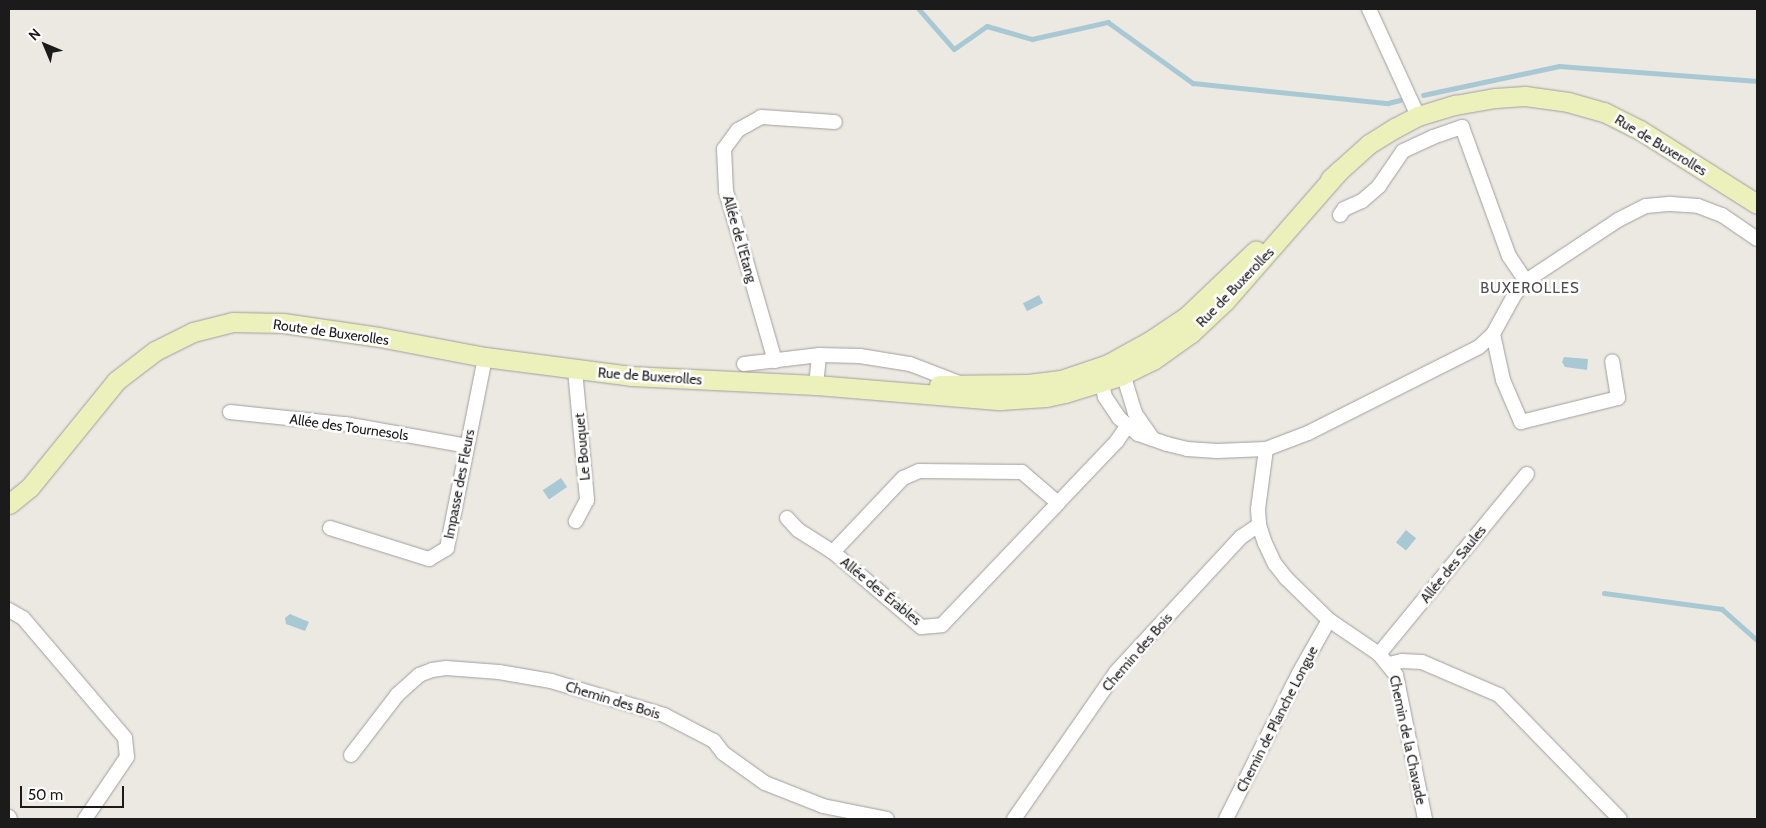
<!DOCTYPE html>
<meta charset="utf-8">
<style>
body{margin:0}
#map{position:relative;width:1766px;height:828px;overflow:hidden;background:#ece9e2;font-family:Cabin,sans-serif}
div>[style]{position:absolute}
.water>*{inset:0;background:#a8c9d4;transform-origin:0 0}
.stream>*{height:4.5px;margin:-2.25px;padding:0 2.25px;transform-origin:2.25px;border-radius:2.25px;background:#a8c9d4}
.roads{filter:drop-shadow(0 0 1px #9f9f9f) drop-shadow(0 0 1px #9f9f9f)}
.street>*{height:14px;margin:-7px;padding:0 7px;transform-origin:7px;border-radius:7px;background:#fff}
.secondary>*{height:19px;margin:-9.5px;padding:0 9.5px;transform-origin:9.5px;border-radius:9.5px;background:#ecf0bb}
span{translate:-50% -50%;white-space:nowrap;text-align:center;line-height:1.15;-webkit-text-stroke:5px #fff;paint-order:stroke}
.street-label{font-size:14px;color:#1b1b1b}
.neighbourhood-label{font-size:15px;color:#4e4e4e;letter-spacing:1px}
.frame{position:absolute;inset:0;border:10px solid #1b1b1b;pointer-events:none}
.north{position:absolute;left:20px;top:20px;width:50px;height:50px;-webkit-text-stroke:4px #fff;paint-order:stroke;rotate:315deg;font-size:14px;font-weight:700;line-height:20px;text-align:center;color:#1b1b1b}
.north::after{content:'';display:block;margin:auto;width:18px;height:22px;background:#1b1b1b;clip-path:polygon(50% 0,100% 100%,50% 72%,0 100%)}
.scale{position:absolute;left:20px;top:786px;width:104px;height:22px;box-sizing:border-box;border:2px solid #1b1b1b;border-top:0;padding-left:6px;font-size:15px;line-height:18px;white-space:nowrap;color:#1b1b1b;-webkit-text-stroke:4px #fff;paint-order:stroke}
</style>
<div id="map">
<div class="water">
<div style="left:1039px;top:295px;width:9px;height:18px;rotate:63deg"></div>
<div style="clip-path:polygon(1564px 357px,1588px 359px,1587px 370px,1565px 367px,1562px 362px)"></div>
<div style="left:561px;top:478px;width:11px;height:22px;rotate:56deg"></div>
<div style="left:1406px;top:530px;width:13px;height:16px;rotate:39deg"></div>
<div style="clip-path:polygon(290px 614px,309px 622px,305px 631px,286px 624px,285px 618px)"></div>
</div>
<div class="stream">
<div style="left:919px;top:9px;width:53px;rotate:48.8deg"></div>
<div style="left:954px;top:49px;width:40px;rotate:-34.9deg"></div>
<div style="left:987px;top:26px;width:47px;rotate:16.1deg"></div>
<div style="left:1032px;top:39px;width:78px;rotate:-12.6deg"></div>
<div style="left:1108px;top:22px;width:105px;rotate:35.7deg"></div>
<div style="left:1193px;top:83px;width:196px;rotate:5.9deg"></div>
<div style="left:1388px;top:103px;width:12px;rotate:-14deg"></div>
<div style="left:1423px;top:95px;width:139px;rotate:-12deg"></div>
<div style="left:1559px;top:66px;width:199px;rotate:4.3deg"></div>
<div style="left:1604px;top:593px;width:119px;rotate:7.7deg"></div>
<div style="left:1722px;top:609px;width:47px;rotate:41.5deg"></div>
</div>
<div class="roads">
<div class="street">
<div style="left:1369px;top:9px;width:118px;rotate:65.4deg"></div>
<div style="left:1340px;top:215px;width:7px;rotate:-56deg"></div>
<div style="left:1344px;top:209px;width:20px;rotate:-24deg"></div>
<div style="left:1362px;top:201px;width:23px;rotate:-41deg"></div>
<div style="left:1379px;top:186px;width:42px;rotate:-55.6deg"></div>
<div style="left:1403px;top:151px;width:33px;rotate:-25deg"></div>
<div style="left:1433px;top:137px;width:31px;rotate:-19deg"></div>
<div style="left:1462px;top:127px;width:137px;rotate:70deg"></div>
<div style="left:1509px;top:256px;width:30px;rotate:56deg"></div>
<div style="left:1493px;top:334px;width:47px;rotate:77.7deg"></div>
<div style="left:1503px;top:380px;width:46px;rotate:66.8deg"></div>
<div style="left:1521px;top:422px;width:100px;rotate:-13.9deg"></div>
<div style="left:1618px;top:398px;width:37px;rotate:-99deg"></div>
<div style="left:775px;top:361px;width:177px;rotate:-106.1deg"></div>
<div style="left:726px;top:191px;width:42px;rotate:-92.7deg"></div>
<div style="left:724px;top:149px;width:24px;rotate:-54deg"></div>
<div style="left:738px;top:130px;width:26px;rotate:-29deg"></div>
<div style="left:761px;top:117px;width:74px;rotate:3.9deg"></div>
<div style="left:744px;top:364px;width:76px;rotate:-6.8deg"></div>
<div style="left:819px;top:355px;width:41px;rotate:1.4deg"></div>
<div style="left:860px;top:356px;width:51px;rotate:9.1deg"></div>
<div style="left:910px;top:364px;width:50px;rotate:21deg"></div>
<div style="left:575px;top:370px;width:131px;rotate:84.7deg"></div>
<div style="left:587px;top:500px;width:24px;rotate:118deg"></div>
<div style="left:816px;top:385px;width:30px;rotate:-84deg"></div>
<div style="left:230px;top:412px;width:116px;rotate:6deg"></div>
<div style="left:345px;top:424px;width:124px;rotate:10.2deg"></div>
<div style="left:1153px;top:439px;width:32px;rotate:-125deg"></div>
<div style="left:1135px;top:413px;width:34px;rotate:-107deg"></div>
<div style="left:1125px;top:381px;width:24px;rotate:-135deg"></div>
<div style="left:1108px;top:364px;width:20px;rotate:108deg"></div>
<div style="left:1102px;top:383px;width:14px;rotate:78deg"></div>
<div style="left:1105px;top:397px;width:25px;rotate:56deg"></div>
<div style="left:1119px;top:418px;width:25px;rotate:40deg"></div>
<div style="left:1138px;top:434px;width:31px;rotate:19deg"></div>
<div style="left:1167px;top:444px;width:21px;rotate:14deg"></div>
<div style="left:1187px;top:449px;width:30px;rotate:4deg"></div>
<div style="left:1217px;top:451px;width:49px;rotate:-2.3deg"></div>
<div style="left:1266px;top:449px;width:45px;rotate:-20.9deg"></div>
<div style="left:1308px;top:433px;width:191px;rotate:-26.7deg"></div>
<div style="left:1479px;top:347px;width:19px;rotate:-43deg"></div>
<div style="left:1493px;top:334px;width:46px;rotate:-61.2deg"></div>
<div style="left:1515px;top:294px;width:17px;rotate:-50deg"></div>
<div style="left:1526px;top:281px;width:110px;rotate:-33.5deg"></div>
<div style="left:1618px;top:220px;width:31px;rotate:-27deg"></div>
<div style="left:1646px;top:206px;width:25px;rotate:-5deg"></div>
<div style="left:1671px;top:204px;width:27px;rotate:4deg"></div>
<div style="left:1698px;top:206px;width:26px;rotate:21deg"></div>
<div style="left:1722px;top:215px;width:42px;rotate:34.4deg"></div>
<div style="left:1266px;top:449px;width:61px;rotate:97.6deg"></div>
<div style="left:1258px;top:509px;width:16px;rotate:86deg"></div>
<div style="left:1259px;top:525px;width:19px;rotate:72deg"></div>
<div style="left:1265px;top:543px;width:23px;rotate:65deg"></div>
<div style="left:1275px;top:564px;width:18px;rotate:52deg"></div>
<div style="left:1286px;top:578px;width:60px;rotate:44.3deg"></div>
<div style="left:1329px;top:620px;width:60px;rotate:34.2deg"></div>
<div style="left:1379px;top:654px;width:27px;rotate:51deg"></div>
<div style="left:1396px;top:675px;width:147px;rotate:78.6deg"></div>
<div style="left:1058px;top:503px;width:48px;rotate:-139.3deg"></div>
<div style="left:1022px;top:472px;width:103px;rotate:-179.4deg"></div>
<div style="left:919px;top:471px;width:17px;rotate:156deg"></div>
<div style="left:903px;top:478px;width:102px;rotate:133.4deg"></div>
<div style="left:833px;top:552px;width:116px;rotate:40.4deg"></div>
<div style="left:921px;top:627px;width:21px;rotate:-5deg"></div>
<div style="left:942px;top:625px;width:168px;rotate:-46.4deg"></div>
<div style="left:1058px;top:503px;width:86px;rotate:-46.4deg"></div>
<div style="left:1117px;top:441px;width:18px;rotate:-56deg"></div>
<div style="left:787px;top:518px;width:16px;rotate:47deg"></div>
<div style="left:798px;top:530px;width:41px;rotate:32.2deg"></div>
<div style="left:330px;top:528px;width:104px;rotate:17.4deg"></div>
<div style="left:429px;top:559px;width:21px;rotate:-31deg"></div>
<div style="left:447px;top:548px;width:195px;rotate:-78.7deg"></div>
<div style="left:9px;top:610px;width:16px;rotate:30deg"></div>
<div style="left:23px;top:618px;width:157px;rotate:49.6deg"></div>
<div style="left:125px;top:738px;width:19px;rotate:84deg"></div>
<div style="left:127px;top:757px;width:75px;rotate:124.1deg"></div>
<div style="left:1379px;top:654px;width:233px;rotate:-50.6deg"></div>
<div style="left:1389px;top:664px;width:13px;rotate:-13deg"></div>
<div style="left:1402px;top:661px;width:20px;rotate:3deg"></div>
<div style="left:1422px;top:662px;width:84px;rotate:23.2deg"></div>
<div style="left:1499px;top:695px;width:173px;rotate:45.7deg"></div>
<div style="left:351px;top:755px;width:76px;rotate:-52.5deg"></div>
<div style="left:397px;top:695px;width:30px;rotate:-42deg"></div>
<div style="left:419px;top:675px;width:14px;rotate:-21deg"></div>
<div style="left:432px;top:670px;width:14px;rotate:-8deg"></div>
<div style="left:446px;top:668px;width:53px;rotate:4.3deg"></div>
<div style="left:499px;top:672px;width:53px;rotate:9.8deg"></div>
<div style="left:551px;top:681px;width:118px;rotate:16.7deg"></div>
<div style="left:664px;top:715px;width:56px;rotate:27.5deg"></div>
<div style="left:714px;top:741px;width:15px;rotate:53deg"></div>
<div style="left:723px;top:753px;width:52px;rotate:35.5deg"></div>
<div style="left:765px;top:783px;width:62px;rotate:21.6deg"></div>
<div style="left:823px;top:806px;width:65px;rotate:11.5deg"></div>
<div style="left:9px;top:817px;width:2px;rotate:63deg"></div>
<div style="left:1014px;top:819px;width:179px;rotate:-55.2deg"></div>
<div style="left:1116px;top:672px;width:184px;rotate:-47.2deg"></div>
<div style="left:1241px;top:537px;width:22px;rotate:-34deg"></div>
<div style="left:1226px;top:819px;width:163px;rotate:-63.4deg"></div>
<div style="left:1299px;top:673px;width:61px;rotate:-60.5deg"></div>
</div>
<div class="secondary">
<div style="left:1330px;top:179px;width:52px;rotate:-41.9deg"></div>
<div style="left:1369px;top:144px;width:31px;rotate:-32deg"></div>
<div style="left:1395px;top:128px;width:26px;rotate:-28deg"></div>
<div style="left:1418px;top:116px;width:39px;rotate:-17deg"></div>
<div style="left:1455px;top:105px;width:41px;rotate:-9.9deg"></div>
<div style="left:1495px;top:98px;width:30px;rotate:-4deg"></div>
<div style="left:1525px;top:96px;width:43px;rotate:7.9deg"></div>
<div style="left:1568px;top:102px;width:37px;rotate:16deg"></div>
<div style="left:1604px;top:112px;width:40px;rotate:26.6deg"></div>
<div style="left:1640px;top:130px;width:138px;rotate:32.3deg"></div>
<div style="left:939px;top:385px;width:89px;rotate:-0.6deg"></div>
<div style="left:1028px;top:384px;width:33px;rotate:-7deg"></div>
<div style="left:1061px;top:380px;width:50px;rotate:-18.8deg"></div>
<div style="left:1108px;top:364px;width:48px;rotate:-28.7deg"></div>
<div style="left:1150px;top:341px;width:45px;rotate:-34deg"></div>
<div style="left:1187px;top:316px;width:95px;rotate:-43.7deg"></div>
<div style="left:9px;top:504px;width:27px;rotate:-39deg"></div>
<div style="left:30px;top:487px;width:136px;rotate:-50.9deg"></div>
<div style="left:116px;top:381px;width:49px;rotate:-37.6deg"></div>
<div style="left:155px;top:351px;width:42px;rotate:-26.6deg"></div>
<div style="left:193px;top:332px;width:41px;rotate:-14deg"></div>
<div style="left:233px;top:322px;width:50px;rotate:1.1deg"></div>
<div style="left:283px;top:323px;width:97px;rotate:8.3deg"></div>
<div style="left:379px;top:337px;width:108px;rotate:10.7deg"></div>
<div style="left:485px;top:357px;width:147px;rotate:7.4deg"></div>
<div style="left:631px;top:376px;width:185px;rotate:2.8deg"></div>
<div style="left:816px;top:385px;width:185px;rotate:4.7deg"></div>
<div style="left:1000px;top:400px;width:46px;rotate:-3.7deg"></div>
<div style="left:1046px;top:397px;width:19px;rotate:-12deg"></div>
<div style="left:1065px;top:393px;width:58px;rotate:-17.2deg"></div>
<div style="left:1120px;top:376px;width:37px;rotate:-26deg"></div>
<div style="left:1153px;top:360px;width:47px;rotate:-35.4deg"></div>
<div style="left:1191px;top:333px;width:47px;rotate:-43.3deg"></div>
<div style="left:1225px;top:301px;width:173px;rotate:-48.8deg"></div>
</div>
</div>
<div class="street-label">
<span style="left:1661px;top:145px;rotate:31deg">Rue de Buxerolles</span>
<span style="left:740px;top:239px;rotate:74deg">Allée de l'Etang</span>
<span style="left:1235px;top:287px;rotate:-46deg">Rue de Buxerolles</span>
<span style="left:331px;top:332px;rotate:8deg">Route de Buxerolles</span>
<span style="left:650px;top:376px;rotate:4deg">Rue de Buxerolles</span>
<span style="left:349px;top:427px;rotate:8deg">Allée des Tournesols</span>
<span style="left:582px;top:447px;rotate:-95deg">Le Bouquet</span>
<span style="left:459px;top:484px;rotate:-79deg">Impasse des Fleurs</span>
<span style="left:1453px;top:564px;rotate:-51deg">Allée des Saules</span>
<span style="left:881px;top:591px;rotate:39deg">Allée des Érables</span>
<span style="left:1137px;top:652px;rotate:-49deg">Chemin des Bois</span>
<span style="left:613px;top:700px;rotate:17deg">Chemin des Bois</span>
<span style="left:1277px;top:719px;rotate:-63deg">Chemin de Planche Longue</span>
<span style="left:1408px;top:740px;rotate:78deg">Chemin de la Chavade</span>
</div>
<div class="neighbourhood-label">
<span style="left:1530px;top:289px">BUXEROLLES</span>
</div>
<div class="frame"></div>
<div class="north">N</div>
<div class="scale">50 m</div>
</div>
